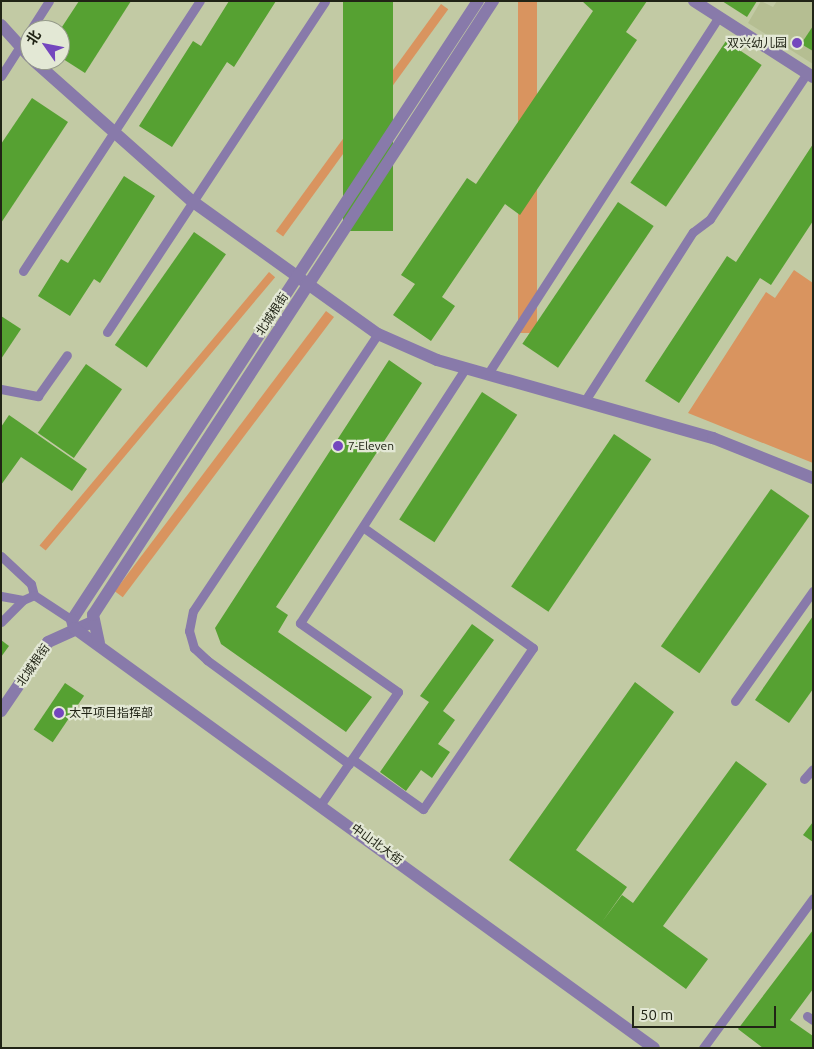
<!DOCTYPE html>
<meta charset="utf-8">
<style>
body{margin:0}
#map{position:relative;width:814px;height:1049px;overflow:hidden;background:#c2caa4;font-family:Ubuntu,"Noto Sans SC",sans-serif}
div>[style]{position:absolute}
.built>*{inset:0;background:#b5be92}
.green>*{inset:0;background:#d9945f;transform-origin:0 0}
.building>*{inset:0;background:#56a132;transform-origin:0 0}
.service>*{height:9px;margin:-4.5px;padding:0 4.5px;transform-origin:4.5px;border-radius:4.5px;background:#887aaa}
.minor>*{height:12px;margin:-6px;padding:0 6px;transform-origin:6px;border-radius:6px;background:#887aaa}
.tertiary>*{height:12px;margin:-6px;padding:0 6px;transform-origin:6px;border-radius:6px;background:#887aaa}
.dots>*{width:14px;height:14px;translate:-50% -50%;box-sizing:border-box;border:2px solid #e3e8d5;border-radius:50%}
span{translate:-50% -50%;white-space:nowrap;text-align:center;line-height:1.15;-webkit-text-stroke:4.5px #e3e8d5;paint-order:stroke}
.poi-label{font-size:12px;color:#212416}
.right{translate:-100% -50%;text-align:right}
.left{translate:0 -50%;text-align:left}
.street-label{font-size:12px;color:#212416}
.frame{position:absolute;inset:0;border:2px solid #212416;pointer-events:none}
.north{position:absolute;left:20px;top:20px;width:50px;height:50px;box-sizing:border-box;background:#e3e8d5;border:1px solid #959a89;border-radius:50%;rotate:303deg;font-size:14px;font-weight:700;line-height:20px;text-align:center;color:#212416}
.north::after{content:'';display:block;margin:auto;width:18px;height:22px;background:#7446be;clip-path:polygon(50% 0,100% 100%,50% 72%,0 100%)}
.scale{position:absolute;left:632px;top:1006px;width:144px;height:22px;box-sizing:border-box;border:2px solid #212416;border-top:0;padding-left:6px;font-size:15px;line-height:18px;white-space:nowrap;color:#212416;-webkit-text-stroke:4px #e3e8d5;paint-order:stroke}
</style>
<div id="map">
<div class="built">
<div style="clip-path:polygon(761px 1px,773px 7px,777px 1px,813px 1px,813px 64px,748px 23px)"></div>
</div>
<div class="green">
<div style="left:518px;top:1px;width:19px;height:332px"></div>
<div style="left:441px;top:4px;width:9px;height:281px;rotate:36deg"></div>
<div style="clip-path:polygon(794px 270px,813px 283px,813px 463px,688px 413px,766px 292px,775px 298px)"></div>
<div style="left:269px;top:272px;width:8px;height:357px;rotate:40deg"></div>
<div style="left:326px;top:311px;width:10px;height:351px;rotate:37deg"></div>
</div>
<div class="building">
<div style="clip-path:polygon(79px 1px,131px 1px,85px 73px,60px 57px,60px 30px)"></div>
<div style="clip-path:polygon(229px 1px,276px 1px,234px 67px,227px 62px,172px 147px,139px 126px,193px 41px,201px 46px)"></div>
<div style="left:343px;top:1px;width:50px;height:230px"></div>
<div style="clip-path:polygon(582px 1px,647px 1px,626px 32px,637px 40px,520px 215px,505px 204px,442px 297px,455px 306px,431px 341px,393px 315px,415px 284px,401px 275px,467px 178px,476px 184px,593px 11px)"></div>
<div style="clip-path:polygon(722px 1px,757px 1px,747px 17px)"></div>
<div style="clip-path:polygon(813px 26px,813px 51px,801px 44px)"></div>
<div style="left:726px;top:41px;width:43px;height:171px;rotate:34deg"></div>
<div style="clip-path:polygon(32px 98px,68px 122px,1px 223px,1px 144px)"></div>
<div style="clip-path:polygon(813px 144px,813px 221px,771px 285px,760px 278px,679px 403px,645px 381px,727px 256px,736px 262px)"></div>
<div style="clip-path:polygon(124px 176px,155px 196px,100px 283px,94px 279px,70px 316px,38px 296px,61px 259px,68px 263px)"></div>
<div style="left:618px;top:202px;width:43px;height:171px;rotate:34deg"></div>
<div style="left:194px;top:232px;width:39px;height:138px;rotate:35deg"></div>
<div style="clip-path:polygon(1px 316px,21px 329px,1px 359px)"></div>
<div style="clip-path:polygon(389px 360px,422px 383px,276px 607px,288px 615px,278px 632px,372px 697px,346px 732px,221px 644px,215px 628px)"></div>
<div style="left:86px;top:364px;width:44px;height:84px;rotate:35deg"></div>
<div style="left:482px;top:392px;width:42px;height:152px;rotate:33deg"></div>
<div style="clip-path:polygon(9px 415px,87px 469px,72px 491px,21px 457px,1px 485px,1px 427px)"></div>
<div style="left:614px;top:434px;width:45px;height:184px;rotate:34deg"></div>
<div style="left:771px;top:489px;width:47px;height:192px;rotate:35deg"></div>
<div style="clip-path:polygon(813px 616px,813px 689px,789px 723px,755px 700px)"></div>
<div style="clip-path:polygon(472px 624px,494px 640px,443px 711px,455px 720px,438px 744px,450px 752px,432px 778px,421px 770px,406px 791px,380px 772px,429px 702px,420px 696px)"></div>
<div style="clip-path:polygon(1px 640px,9px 646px,1px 657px)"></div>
<div style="clip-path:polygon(635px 682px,674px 712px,576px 850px,627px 887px,602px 922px,622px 895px,633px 903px,736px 761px,767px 784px,663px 926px,708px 959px,686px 989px,509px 860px)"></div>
<div style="left:65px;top:683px;width:23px;height:56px;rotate:34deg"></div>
<div style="clip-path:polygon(813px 822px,813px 842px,803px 835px)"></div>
<div style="clip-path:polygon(813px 930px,813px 989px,790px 1020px,813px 1036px,813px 1048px,763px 1048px,738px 1029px)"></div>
</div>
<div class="service">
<div style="left:1px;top:76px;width:89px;rotate:-57.4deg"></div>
<div style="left:23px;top:271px;width:323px;rotate:-56.8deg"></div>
<div style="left:107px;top:332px;width:396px;rotate:-56.6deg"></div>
<div style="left:489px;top:372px;width:423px;rotate:-57.1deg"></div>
<div style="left:1px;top:389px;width:38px;rotate:11deg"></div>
<div style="left:38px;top:396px;width:50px;rotate:-54.7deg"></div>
<div style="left:586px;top:399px;width:198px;rotate:-57.4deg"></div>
<div style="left:693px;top:232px;width:21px;rotate:-37deg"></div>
<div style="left:710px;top:219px;width:175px;rotate:-56.4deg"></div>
<div style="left:1px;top:556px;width:41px;rotate:43deg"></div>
<div style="left:31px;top:584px;width:11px;rotate:75deg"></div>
<div style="left:34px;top:595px;width:45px;rotate:33.3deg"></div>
<div style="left:1px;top:596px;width:22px;rotate:10deg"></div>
<div style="left:23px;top:600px;width:12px;rotate:-24deg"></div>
<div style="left:1px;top:622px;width:31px;rotate:-45deg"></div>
<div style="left:735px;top:701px;width:135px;rotate:-54.7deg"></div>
<div style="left:352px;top:759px;width:87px;rotate:35.2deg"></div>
<div style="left:423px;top:809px;width:195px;rotate:-55.7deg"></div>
<div style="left:533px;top:648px;width:207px;rotate:-144.6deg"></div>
<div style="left:349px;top:764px;width:176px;rotate:-143.8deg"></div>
<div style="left:207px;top:660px;width:18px;rotate:-137deg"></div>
<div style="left:194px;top:648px;width:18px;rotate:-106deg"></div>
<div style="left:189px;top:631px;width:20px;rotate:-79deg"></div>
<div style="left:193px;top:611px;width:333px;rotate:-56.3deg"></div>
<div style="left:804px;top:779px;width:13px;rotate:-48deg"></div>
<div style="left:321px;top:804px;width:136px;rotate:-55.5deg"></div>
<div style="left:398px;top:692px;width:120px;rotate:-144.9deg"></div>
<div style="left:300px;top:623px;width:305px;rotate:-57deg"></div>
<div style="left:807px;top:1016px;width:7px;rotate:34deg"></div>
<div style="left:703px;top:1048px;width:186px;rotate:-53.7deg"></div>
</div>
<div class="minor">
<div style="left:694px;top:1px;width:141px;rotate:32.6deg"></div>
<div style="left:1px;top:25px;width:43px;rotate:47.8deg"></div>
<div style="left:33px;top:60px;width:213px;rotate:41.6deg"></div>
<div style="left:192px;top:201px;width:229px;rotate:35.6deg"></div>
<div style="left:378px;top:334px;width:64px;rotate:23.8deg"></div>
<div style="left:437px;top:360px;width:287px;rotate:15.8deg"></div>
<div style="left:713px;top:438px;width:108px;rotate:21.8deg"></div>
<div style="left:1px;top:711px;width:83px;rotate:-55.7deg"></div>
<div style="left:48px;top:642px;width:48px;rotate:-24.4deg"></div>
</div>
<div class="tertiary">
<div style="left:478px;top:1px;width:740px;rotate:123.26deg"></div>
<div style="left:72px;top:620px;width:8px;rotate:76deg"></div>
<div style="left:74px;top:628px;width:716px;rotate:35.91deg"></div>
<div style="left:99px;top:643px;width:29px;rotate:-102deg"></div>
<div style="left:93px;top:615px;width:733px;rotate:-56.92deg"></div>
</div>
<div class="dots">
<div style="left:797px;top:43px;background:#7446be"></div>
<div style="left:338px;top:446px;background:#7446be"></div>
<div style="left:59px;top:713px;background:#7446be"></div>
</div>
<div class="poi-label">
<span class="right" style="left:787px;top:43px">双兴幼儿园</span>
<span class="left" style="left:348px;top:446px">7-Eleven</span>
<span class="left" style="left:69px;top:713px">太平项目指挥部</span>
</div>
<div class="street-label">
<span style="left:272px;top:314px;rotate:-57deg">北城根街</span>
<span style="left:33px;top:665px;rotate:-55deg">北城根街</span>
<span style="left:377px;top:844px;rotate:36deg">中山北大街</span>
</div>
<div class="frame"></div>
<div class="north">北</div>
<div class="scale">50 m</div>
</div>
